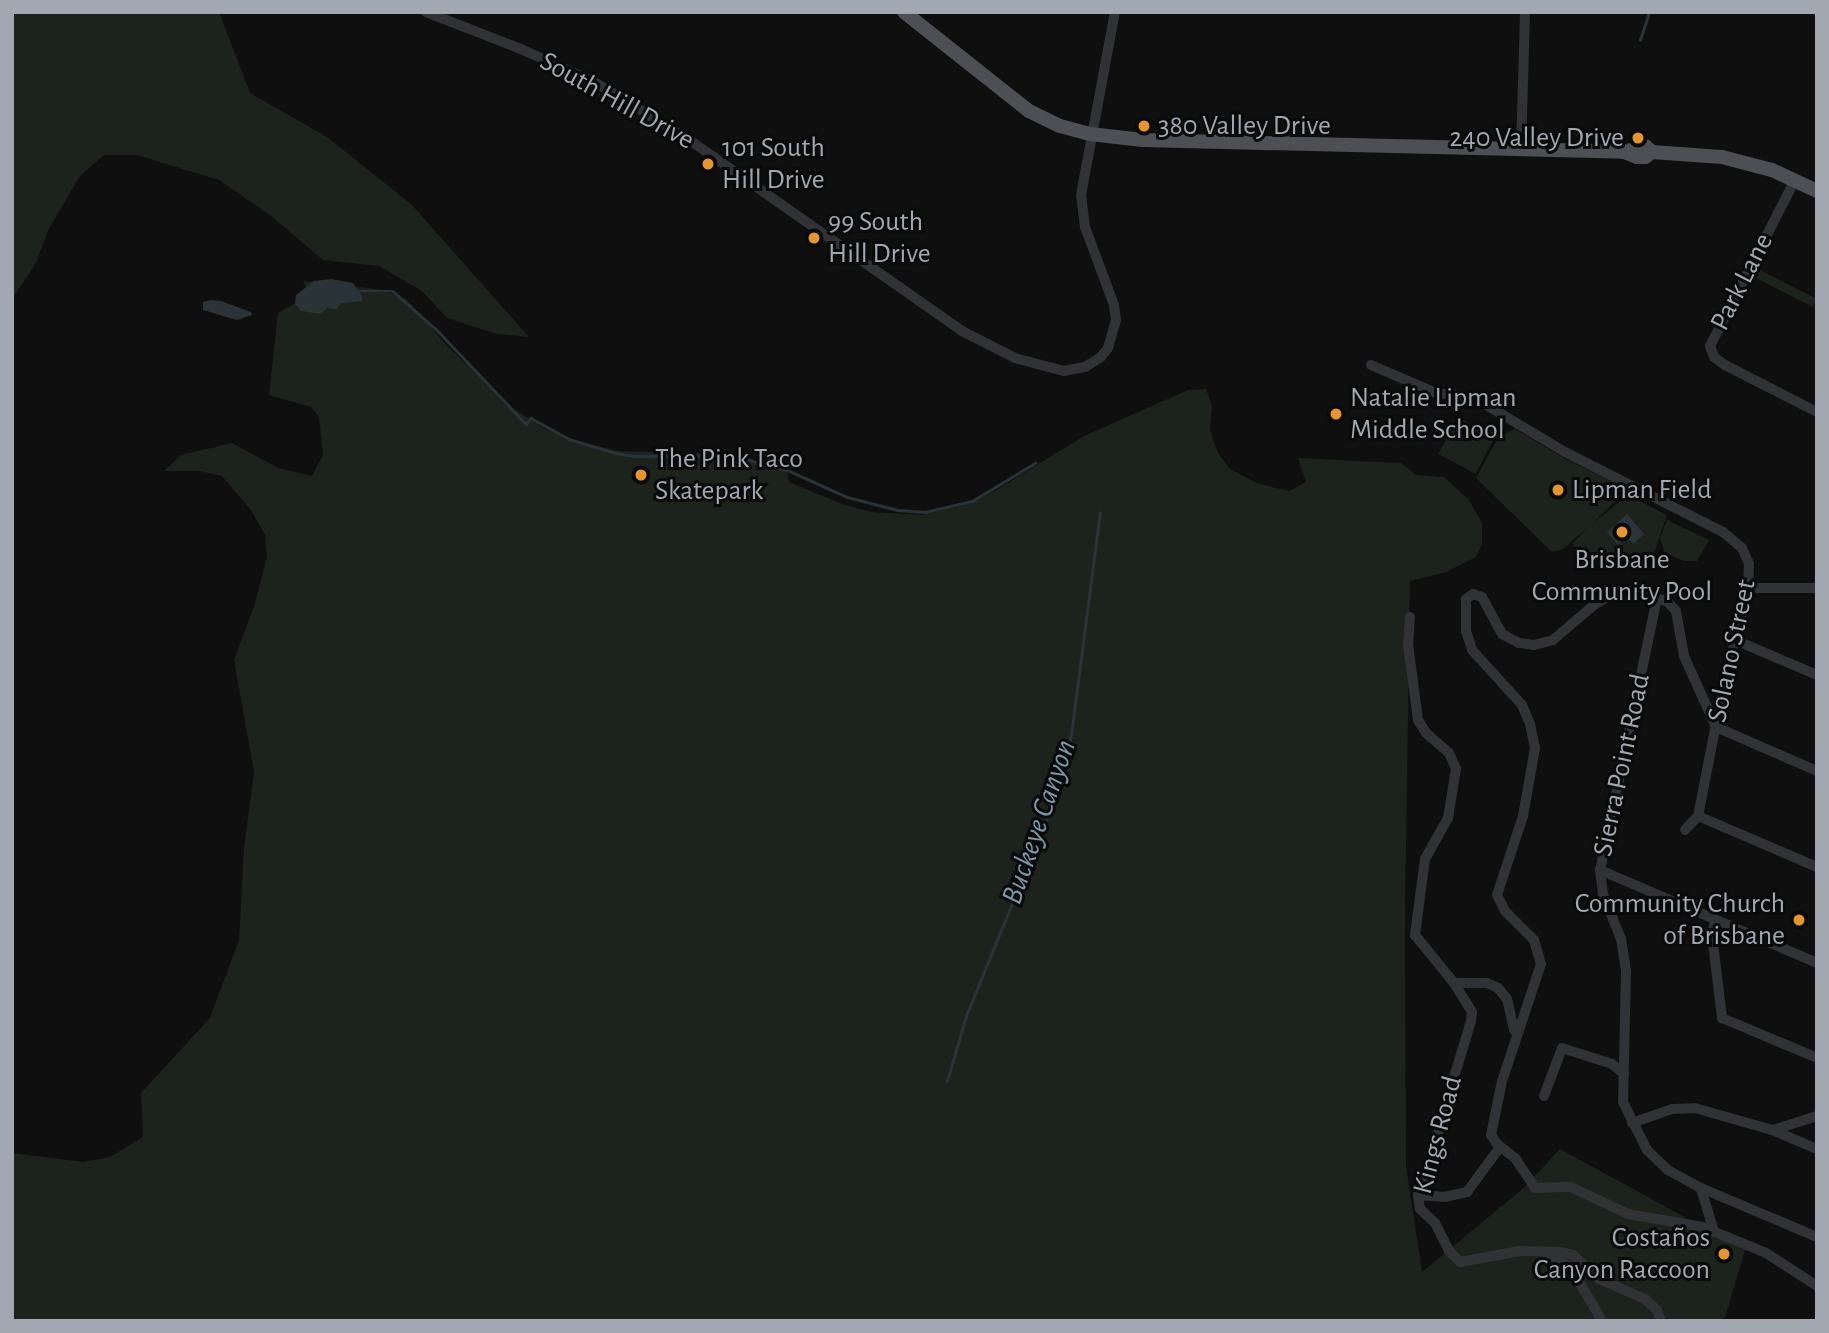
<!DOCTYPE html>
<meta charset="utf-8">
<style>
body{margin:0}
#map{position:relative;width:1829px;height:1333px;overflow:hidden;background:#0f0f10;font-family:"Alegreya Sans",sans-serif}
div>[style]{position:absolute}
.green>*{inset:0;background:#1c231c;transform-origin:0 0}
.water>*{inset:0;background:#2a3338}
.stream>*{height:2.5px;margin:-1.25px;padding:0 1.25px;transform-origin:1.25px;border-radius:1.25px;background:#2a3338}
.minor>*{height:10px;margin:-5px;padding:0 5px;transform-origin:5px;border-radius:5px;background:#313235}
.major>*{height:14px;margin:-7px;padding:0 7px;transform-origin:7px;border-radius:7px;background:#4d4f54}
.dots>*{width:19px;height:19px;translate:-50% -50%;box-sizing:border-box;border:4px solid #0a0a0b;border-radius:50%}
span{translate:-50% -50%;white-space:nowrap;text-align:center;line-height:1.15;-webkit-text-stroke:6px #0a0a0b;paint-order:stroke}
.street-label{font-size:28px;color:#a1a8b1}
.poi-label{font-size:28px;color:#a1a8b1}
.left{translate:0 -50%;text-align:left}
.right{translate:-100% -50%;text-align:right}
.water-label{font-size:30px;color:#7999aa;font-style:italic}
.frame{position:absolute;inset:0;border:14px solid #a1a8b1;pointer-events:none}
</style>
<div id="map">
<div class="green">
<div style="clip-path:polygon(12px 12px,219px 12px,250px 93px,327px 137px,412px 205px,529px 337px,497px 334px,447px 318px,422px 291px,379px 266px,323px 260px,270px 215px,219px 180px,137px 155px,104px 155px,80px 176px,48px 230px,36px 263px,12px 299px)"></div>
<div style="left:1756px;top:268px;width:68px;height:9px;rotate:27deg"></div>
<div style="clip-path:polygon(303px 281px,385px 290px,406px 299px,448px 347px,514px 409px,547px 430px,575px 441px,618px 451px,728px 454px,787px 470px,789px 482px,842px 504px,871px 512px,922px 515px,968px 504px,995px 491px,1084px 436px,1188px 390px,1206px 389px,1212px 406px,1210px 430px,1218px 453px,1230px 469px,1257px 483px,1289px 491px,1306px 482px,1298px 458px,1401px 463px,1416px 475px,1444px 477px,1469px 500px,1482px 523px,1482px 544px,1476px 557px,1446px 572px,1410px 581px,1405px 912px,1406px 1166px,1422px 1272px,1526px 1186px,1560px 1149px,1745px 1250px,1724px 1321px,12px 1321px,12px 1153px,83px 1162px,110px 1157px,143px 1137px,141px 1093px,210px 1018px,239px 940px,244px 848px,254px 772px,234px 660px,254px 606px,267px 557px,265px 535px,251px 510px,222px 476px,200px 471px,164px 471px,181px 455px,232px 443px,278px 468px,312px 476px,323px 455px,319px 417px,311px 407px,269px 395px,278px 313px,309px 295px)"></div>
<div style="left:1458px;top:417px;width:42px;height:42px;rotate:28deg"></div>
<div style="clip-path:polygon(1515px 429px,1569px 461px,1628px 489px,1592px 524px,1628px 495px,1667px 515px,1652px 559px,1575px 552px,1573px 543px,1588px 527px,1563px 549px,1552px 552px,1476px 478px,1499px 436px)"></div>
<div style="clip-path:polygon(1667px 520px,1709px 540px,1697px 561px,1684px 561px,1665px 553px,1660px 538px)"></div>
</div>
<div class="water">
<div style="clip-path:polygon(331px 279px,353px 283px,362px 296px,362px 301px,341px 303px,337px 309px,327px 308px,321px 314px,301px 311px,295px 304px,296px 295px,314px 281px)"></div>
<div style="clip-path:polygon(211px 300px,221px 301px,251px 312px,252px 315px,237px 320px,203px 310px,203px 302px)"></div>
<div style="clip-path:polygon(1627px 514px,1644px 534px,1633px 544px,1627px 537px,1618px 545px,1607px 532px)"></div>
</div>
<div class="stream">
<div style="left:1640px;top:40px;width:29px;rotate:-72deg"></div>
<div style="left:357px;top:291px;width:36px"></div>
<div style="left:393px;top:291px;width:13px;rotate:42deg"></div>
<div style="left:403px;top:300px;width:48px;rotate:41.6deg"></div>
<div style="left:439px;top:332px;width:127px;rotate:46.6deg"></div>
<div style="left:526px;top:424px;width:8px;rotate:-50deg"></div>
<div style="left:531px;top:418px;width:43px;rotate:28.9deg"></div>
<div style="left:569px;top:439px;width:49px;rotate:16.6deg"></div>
<div style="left:616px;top:453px;width:20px;rotate:9deg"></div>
<div style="left:636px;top:456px;width:95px;rotate:-0.6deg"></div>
<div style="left:731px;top:455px;width:58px;rotate:15deg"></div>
<div style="left:787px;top:470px;width:66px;rotate:24.2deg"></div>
<div style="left:847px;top:497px;width:53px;rotate:14.3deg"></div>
<div style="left:898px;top:510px;width:27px;rotate:4deg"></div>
<div style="left:925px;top:512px;width:48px;rotate:-13.2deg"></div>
<div style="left:972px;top:501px;width:74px;rotate:-31.1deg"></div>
<div style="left:947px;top:1081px;width:68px;rotate:-73.7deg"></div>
<div style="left:966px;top:1016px;width:228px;rotate:-67.8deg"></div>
<div style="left:1052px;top:805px;width:73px;rotate:-74.8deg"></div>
<div style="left:1071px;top:735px;width:224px;rotate:-82.6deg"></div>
</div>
<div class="minor">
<div style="left:426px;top:12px;width:102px;rotate:21.3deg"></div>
<div style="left:521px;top:49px;width:82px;rotate:24.4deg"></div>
<div style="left:596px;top:83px;width:108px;rotate:31.3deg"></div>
<div style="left:688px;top:139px;width:335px;rotate:35deg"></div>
<div style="left:962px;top:331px;width:59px;rotate:27deg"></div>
<div style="left:1015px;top:358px;width:51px;rotate:14.9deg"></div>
<div style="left:1064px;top:371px;width:21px;rotate:-11deg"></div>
<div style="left:1085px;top:367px;width:19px;rotate:-32deg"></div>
<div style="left:1101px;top:357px;width:11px;rotate:-52deg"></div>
<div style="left:1108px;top:348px;width:29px;rotate:-74deg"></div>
<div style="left:1116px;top:320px;width:15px;rotate:-98deg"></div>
<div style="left:1114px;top:305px;width:83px;rotate:-110.4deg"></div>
<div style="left:1085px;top:227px;width:32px;rotate:-97deg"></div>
<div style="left:1081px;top:195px;width:186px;rotate:-79.5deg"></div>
<div style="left:1521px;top:149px;width:137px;rotate:-88.3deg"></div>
<div style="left:1795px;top:180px;width:186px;rotate:117.1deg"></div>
<div style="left:1710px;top:346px;width:12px;rotate:70deg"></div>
<div style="left:1714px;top:357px;width:14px;rotate:36deg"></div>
<div style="left:1725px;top:365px;width:103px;rotate:27.1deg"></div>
<div style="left:1371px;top:365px;width:71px;rotate:23.3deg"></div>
<div style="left:1436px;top:393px;width:25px;rotate:5deg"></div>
<div style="left:1461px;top:395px;width:23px;rotate:20deg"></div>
<div style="left:1483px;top:403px;width:96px;rotate:30.9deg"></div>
<div style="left:1565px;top:452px;width:177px;rotate:26.9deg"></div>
<div style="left:1723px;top:532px;width:25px;rotate:40deg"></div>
<div style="left:1742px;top:548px;width:17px;rotate:66deg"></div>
<div style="left:1749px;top:564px;width:24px;rotate:92deg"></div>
<div style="left:1748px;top:588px;width:113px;rotate:103.8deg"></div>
<div style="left:1721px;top:698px;width:120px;rotate:101deg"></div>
<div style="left:1698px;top:816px;width:19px;rotate:133deg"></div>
<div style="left:1757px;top:588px;width:60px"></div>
<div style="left:1657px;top:598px;width:278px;rotate:101.8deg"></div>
<div style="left:1600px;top:870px;width:24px;rotate:83deg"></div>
<div style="left:1603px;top:894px;width:48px;rotate:68.2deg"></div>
<div style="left:1621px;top:939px;width:33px;rotate:81deg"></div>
<div style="left:1626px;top:972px;width:130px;rotate:91.3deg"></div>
<div style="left:1623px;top:1102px;width:54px;rotate:63.4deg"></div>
<div style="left:1647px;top:1150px;width:29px;rotate:44deg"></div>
<div style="left:1668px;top:1170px;width:38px;rotate:29deg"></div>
<div style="left:1701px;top:1188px;width:126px;rotate:22.9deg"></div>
<div style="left:1410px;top:617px;width:27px;rotate:94deg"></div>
<div style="left:1408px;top:644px;width:77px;rotate:82.5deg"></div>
<div style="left:1418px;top:720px;width:15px;rotate:58deg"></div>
<div style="left:1426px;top:733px;width:30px;rotate:41deg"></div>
<div style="left:1449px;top:753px;width:17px;rotate:66deg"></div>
<div style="left:1456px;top:769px;width:50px;rotate:99.3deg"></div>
<div style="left:1448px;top:818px;width:47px;rotate:119.3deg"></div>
<div style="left:1425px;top:859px;width:77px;rotate:97.5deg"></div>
<div style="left:1415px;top:935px;width:62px;rotate:50.9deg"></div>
<div style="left:1454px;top:983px;width:33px"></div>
<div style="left:1487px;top:983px;width:12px;rotate:24deg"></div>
<div style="left:1498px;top:988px;width:14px;rotate:51deg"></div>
<div style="left:1507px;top:999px;width:32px;rotate:77deg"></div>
<div style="left:1514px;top:1030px;width:5px;rotate:22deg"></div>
<div style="left:1735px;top:640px;width:89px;rotate:23.1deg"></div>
<div style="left:1817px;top:771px;width:110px;rotate:-156.5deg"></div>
<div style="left:1716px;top:727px;width:78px;rotate:-114.3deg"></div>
<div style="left:1684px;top:656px;width:46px;rotate:-100.1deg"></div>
<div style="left:1676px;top:611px;width:12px;rotate:-132deg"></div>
<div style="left:1668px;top:602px;width:30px;rotate:-160deg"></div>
<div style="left:1640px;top:592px;width:30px;rotate:172deg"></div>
<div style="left:1610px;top:596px;width:18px;rotate:151deg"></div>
<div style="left:1594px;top:605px;width:54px;rotate:139.5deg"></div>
<div style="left:1553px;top:640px;width:20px;rotate:165deg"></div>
<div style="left:1534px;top:645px;width:15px;rotate:-172deg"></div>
<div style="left:1519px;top:643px;width:19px;rotate:-152deg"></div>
<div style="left:1502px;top:634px;width:42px;rotate:-118.4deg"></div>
<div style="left:1482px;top:597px;width:9px;rotate:-162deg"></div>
<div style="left:1473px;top:594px;width:9px;rotate:144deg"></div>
<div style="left:1466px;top:599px;width:32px;rotate:90deg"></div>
<div style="left:1466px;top:631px;width:20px;rotate:72deg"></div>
<div style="left:1472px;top:650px;width:74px;rotate:47.7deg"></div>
<div style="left:1522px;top:705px;width:21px;rotate:67deg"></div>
<div style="left:1530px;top:724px;width:25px;rotate:78deg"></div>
<div style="left:1535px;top:748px;width:69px;rotate:100deg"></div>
<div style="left:1523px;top:816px;width:83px;rotate:108.2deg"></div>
<div style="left:1497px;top:895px;width:18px;rotate:63deg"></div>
<div style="left:1505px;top:911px;width:41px;rotate:45deg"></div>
<div style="left:1534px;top:940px;width:25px;rotate:74deg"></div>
<div style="left:1541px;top:964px;width:123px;rotate:108.4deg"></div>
<div style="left:1502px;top:1081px;width:55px;rotate:101.5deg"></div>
<div style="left:1491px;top:1135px;width:11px;rotate:56deg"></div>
<div style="left:1497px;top:1144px;width:23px;rotate:38deg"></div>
<div style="left:1515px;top:1158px;width:36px;rotate:56deg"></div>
<div style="left:1535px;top:1188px;width:36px;rotate:-2deg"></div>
<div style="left:1571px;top:1187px;width:63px;rotate:25.3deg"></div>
<div style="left:1628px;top:1214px;width:76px;rotate:9.8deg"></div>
<div style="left:1703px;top:1227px;width:68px;rotate:22.4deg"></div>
<div style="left:1766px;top:1253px;width:61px;rotate:32.9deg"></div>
<div style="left:1698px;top:816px;width:129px;rotate:23.2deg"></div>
<div style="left:1600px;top:870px;width:236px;rotate:23.2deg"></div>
<div style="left:1715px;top:920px;width:15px;rotate:101deg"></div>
<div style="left:1712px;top:935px;width:84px;rotate:83.1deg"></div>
<div style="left:1722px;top:1018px;width:103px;rotate:22.8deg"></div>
<div style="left:1454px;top:983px;width:34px;rotate:58deg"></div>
<div style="left:1472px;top:1012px;width:9px;rotate:96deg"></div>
<div style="left:1471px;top:1021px;width:108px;rotate:106.8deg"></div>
<div style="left:1440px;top:1124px;width:40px;rotate:102deg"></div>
<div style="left:1432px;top:1163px;width:35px;rotate:114deg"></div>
<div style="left:1418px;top:1195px;width:14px;rotate:82deg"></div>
<div style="left:1420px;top:1209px;width:21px;rotate:43deg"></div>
<div style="left:1435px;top:1223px;width:31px;rotate:63deg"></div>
<div style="left:1449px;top:1251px;width:16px;rotate:45deg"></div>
<div style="left:1460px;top:1262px;width:61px;rotate:-10.4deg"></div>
<div style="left:1520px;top:1251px;width:41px;rotate:1.4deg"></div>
<div style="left:1561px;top:1252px;width:12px;rotate:14deg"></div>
<div style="left:1573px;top:1255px;width:35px;rotate:43deg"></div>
<div style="left:1599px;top:1279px;width:50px;rotate:23.5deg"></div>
<div style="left:1645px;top:1299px;width:16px;rotate:43deg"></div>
<div style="left:1657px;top:1310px;width:12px;rotate:70deg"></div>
<div style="left:1544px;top:1096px;width:51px;rotate:-69.4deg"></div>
<div style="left:1562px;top:1048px;width:52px;rotate:17.7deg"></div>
<div style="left:1612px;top:1064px;width:16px;rotate:40deg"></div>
<div style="left:1632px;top:1123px;width:42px;rotate:-19.3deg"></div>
<div style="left:1672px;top:1109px;width:23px;rotate:-2deg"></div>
<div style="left:1695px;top:1108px;width:80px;rotate:15.9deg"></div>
<div style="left:1772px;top:1130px;width:49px;rotate:22.9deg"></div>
<div style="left:1773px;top:1130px;width:46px;rotate:-17.7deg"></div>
<div style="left:1701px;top:1188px;width:46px;rotate:73.5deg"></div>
<div style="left:1418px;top:1195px;width:26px;rotate:4deg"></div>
<div style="left:1444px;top:1197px;width:24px;rotate:-12deg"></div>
<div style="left:1467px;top:1192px;width:56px;rotate:-53.7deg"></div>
<div style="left:1547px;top:1255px;width:25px;rotate:26deg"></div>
<div style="left:1570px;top:1266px;width:64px;rotate:59.8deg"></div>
</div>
<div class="major">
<div style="left:904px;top:12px;width:159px;rotate:38.4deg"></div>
<div style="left:1029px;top:111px;width:34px;rotate:26deg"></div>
<div style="left:1060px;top:126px;width:31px;rotate:15deg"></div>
<div style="left:1090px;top:134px;width:53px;rotate:6.5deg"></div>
<div style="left:1143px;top:140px;width:481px;rotate:1.4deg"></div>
<div style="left:1624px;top:152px;width:14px;rotate:21deg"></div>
<div style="left:1637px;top:157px;width:8px"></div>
<div style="left:1645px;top:157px;width:9px;rotate:-36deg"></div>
<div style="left:1624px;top:152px;width:22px;rotate:-16deg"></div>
<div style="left:1645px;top:146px;width:9px;rotate:41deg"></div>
<div style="left:1652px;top:152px;width:70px;rotate:4.1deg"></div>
<div style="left:1722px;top:157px;width:52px;rotate:14.6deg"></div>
<div style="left:1772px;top:170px;width:50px;rotate:25deg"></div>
</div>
<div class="dots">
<div style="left:1144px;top:126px;background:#e59633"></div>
<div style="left:1638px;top:138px;background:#e59633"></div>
<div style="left:708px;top:164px;background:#e59633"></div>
<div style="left:814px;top:238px;background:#e59633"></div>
<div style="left:1336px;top:414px;background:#e59633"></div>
<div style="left:641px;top:475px;background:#e59633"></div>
<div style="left:1558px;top:490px;background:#e59633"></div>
<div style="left:1622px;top:532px;background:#e59633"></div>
<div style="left:1799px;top:920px;background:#e59633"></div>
<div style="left:1724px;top:1254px;background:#e59633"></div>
</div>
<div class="street-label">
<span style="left:617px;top:101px;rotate:29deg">South Hill Drive</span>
<span style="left:1742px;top:282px;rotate:-63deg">Park Lane</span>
<span style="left:1732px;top:651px;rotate:-78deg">Solano Street</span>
<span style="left:1622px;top:765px;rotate:-78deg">Sierra Point Road</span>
<span style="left:1438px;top:1135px;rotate:-75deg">Kings Road</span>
</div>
<div class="poi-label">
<span class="left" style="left:1158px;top:126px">380 Valley Drive</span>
<span class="right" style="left:1624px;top:138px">240 Valley Drive</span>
<span class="left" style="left:722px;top:164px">101 South<br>Hill Drive</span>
<span class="left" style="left:828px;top:238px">99 South<br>Hill Drive</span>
<span class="left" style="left:1350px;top:414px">Natalie Lipman<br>Middle School</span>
<span class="left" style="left:655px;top:475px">The Pink Taco<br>Skatepark</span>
<span class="left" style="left:1572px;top:490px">Lipman Field</span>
<span style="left:1622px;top:576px">Brisbane<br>Community Pool</span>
<span class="right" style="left:1785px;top:920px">Community Church<br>of Brisbane</span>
<span class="right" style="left:1710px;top:1254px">Costaños<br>Canyon Raccoon</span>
</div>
<div class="water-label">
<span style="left:1039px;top:822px;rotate:-71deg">Buckeye Canyon</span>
</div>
<div class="frame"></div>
</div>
